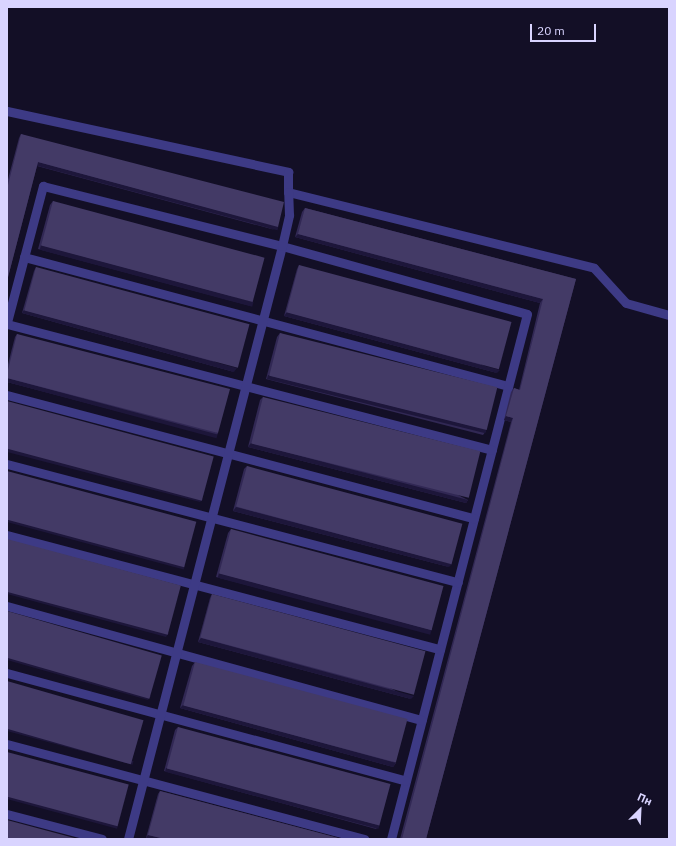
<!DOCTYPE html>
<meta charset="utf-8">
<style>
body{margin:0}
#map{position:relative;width:676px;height:846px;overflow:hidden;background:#130f26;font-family:"IBM Plex Sans",sans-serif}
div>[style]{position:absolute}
.service>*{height:9px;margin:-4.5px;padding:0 4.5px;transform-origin:4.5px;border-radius:4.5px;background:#3d3a85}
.wall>*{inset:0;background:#312854}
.shaded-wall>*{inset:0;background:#1d163a;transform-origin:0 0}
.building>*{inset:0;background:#433a66;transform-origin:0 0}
span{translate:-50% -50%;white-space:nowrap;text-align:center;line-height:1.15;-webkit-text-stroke:4px #130f26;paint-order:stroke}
.frame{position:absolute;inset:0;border:8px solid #d9d4ff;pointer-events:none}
.north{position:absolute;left:620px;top:790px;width:40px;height:40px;-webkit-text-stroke:3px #130f26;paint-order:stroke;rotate:24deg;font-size:11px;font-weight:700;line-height:16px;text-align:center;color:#d9d4ff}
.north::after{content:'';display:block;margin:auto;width:14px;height:18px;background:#d9d4ff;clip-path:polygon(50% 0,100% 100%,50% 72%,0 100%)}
.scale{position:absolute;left:530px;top:24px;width:66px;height:18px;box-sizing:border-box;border:2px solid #d9d4ff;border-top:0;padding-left:5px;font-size:12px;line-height:14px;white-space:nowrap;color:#d9d4ff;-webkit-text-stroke:3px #130f26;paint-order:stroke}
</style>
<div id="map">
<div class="service">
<div style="left:7px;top:111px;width:288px;rotate:12.2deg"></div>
<div style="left:288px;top:172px;width:20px;rotate:90deg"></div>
<div style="left:288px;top:192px;width:315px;rotate:13.9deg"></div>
<div style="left:594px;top:268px;width:47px;rotate:47.6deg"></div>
<div style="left:626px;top:303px;width:45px;rotate:15.6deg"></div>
<div style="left:24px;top:257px;width:501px;rotate:14.92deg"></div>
<div style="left:7px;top:322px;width:141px;rotate:-75.2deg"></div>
<div style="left:43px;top:186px;width:246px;rotate:14.1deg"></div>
<div style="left:282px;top:246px;width:254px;rotate:15.5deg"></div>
<div style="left:527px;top:314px;width:542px;rotate:104.52deg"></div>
<div style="left:7px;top:324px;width:501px;rotate:14.56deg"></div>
<div style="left:7px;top:395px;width:483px;rotate:14.8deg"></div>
<div style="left:7px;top:464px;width:466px;rotate:14.7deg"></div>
<div style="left:7px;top:535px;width:448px;rotate:14.8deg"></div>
<div style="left:7px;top:606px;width:430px;rotate:15.4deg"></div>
<div style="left:7px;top:673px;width:413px;rotate:15.1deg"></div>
<div style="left:7px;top:744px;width:370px;rotate:14.9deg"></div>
<div style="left:7px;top:814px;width:98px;rotate:14.7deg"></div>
<div style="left:128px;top:839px;width:613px;rotate:-75.44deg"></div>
<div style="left:282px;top:246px;width:32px;rotate:-77deg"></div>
<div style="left:289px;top:215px;width:23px;rotate:-92deg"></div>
</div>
<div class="wall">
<div style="clip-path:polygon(21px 134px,275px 230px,37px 166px,7px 281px,7px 183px,19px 138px)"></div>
<div style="clip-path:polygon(53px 201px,251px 306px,38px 249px,50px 205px)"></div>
<div style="clip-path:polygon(305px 208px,576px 279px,426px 839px,400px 839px,511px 422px,504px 420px,511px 392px,514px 388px,519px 390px,540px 303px,295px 237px,302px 212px)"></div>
<div style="clip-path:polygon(299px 265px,497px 373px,284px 316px,297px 269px)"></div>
<div style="clip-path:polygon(36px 267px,234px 372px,22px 313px,34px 271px)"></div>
<div style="clip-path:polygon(280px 333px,486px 431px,483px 435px,266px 379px,277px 337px)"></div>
<div style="clip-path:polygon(17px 334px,218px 433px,216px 437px,7px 382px,7px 368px,15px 337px)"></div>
<div style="clip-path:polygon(263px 397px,468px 500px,466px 503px,248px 447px,260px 400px)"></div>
<div style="clip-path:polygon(247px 466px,449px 567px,233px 511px,244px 469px)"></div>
<div style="clip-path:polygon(231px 529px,432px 629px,429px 633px,216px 577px,228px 533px)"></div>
<div style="clip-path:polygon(212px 594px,411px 699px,198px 642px,210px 598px)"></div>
<div style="clip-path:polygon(195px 662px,396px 763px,393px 767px,180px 708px,192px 666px)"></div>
<div style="clip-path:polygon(178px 727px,379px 826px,376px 829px,164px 771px,175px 730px)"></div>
<div style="clip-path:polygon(160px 791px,342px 839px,146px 838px,158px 794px)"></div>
</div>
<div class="shaded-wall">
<div style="left:38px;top:162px;width:249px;height:4px;rotate:15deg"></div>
<div style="clip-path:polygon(298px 234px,543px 299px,540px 303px,295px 237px)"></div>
<div style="left:41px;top:245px;width:220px;height:5px;rotate:15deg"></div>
<div style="clip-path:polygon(24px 310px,237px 368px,234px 372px,22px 313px)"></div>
<div style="clip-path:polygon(287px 312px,500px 370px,497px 373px,284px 316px)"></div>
<div style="left:268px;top:375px;width:225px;height:4px;rotate:14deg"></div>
<div style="left:7px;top:378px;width:218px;height:4px;rotate:15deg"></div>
<div style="clip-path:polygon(506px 416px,513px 418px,511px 422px,504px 420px)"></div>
<div style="clip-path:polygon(251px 443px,468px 500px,466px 503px,248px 447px)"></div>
<div style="clip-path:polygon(7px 447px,203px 499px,200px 502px,7px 452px)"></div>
<div style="clip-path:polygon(236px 507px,452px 564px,449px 567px,233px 511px)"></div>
<div style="left:7px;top:518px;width:184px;height:4px;rotate:15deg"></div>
<div style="left:219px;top:573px;width:220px;height:5px;rotate:15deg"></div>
<div style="clip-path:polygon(7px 590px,169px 633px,166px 637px,7px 594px)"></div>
<div style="clip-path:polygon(201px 638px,414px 696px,411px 699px,198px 642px)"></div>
<div style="clip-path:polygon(7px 656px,151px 696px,148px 700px,7px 660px)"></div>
<div style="clip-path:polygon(183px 705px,396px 763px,393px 767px,180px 708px)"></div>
<div style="left:7px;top:727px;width:131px;height:4px;rotate:15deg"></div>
<div style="left:166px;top:768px;width:221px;height:4px;rotate:15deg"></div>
<div style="left:7px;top:795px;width:115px;height:4px;rotate:15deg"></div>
<div style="clip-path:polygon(148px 835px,165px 839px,149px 839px,146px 838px)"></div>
</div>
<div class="building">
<div style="clip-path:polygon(21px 134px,284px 202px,278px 227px,38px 162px,7px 281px,7px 189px)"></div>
<div style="left:53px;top:201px;width:219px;height:46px;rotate:15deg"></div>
<div style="clip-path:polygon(305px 208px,576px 279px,426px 839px,402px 839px,513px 418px,506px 416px,514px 388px,520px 390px,543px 299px,298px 234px)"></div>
<div style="left:299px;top:265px;width:220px;height:49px;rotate:15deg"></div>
<div style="left:36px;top:267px;width:221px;height:45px;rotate:15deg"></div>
<div style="left:280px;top:333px;width:224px;height:44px;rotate:14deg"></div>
<div style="clip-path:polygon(17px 334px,230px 389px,218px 433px,7px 378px,7px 374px)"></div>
<div style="left:263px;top:397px;width:224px;height:48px;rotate:14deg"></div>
<div style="left:7px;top:401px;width:214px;height:46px;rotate:15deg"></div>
<div style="left:247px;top:466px;width:223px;height:42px;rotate:15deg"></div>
<div style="left:7px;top:471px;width:196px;height:47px;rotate:15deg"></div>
<div style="left:231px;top:529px;width:220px;height:46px;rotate:15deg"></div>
<div style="left:7px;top:539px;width:180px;height:51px;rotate:15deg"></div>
<div style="left:212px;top:594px;width:221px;height:45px;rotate:15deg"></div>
<div style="left:7px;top:611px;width:161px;height:45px;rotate:16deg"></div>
<div style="left:195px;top:662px;width:220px;height:45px;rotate:15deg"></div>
<div style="left:7px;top:681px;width:142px;height:46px;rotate:16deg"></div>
<div style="left:178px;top:727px;width:220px;height:43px;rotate:15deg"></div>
<div style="left:7px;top:752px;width:126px;height:43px;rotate:15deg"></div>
<div style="clip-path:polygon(160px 791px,342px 839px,165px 839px,148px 835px)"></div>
<div style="clip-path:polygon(7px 820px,78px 839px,7px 839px)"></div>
</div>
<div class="frame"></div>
<div class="north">Пн</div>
<div class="scale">20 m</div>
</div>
